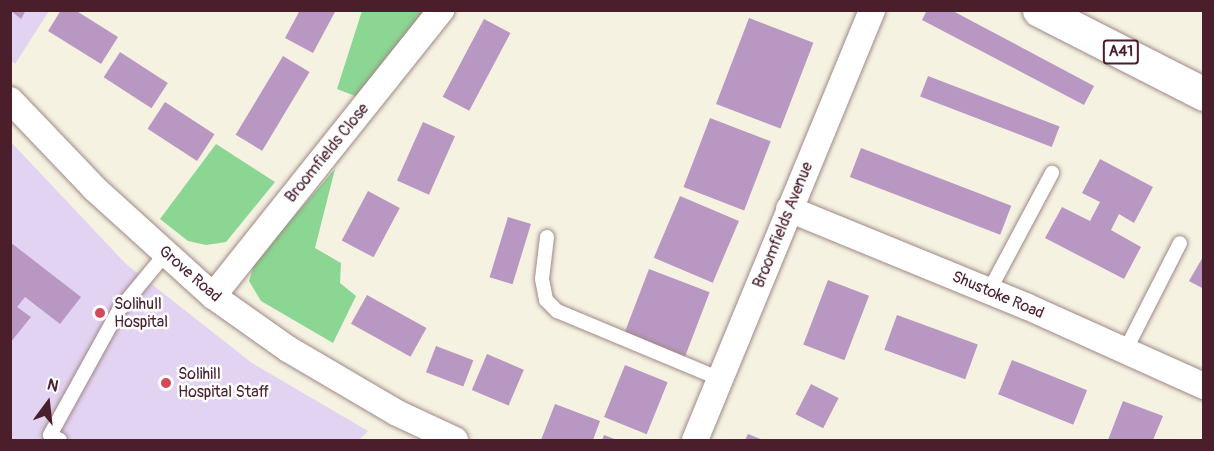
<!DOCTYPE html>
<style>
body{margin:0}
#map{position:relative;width:1214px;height:451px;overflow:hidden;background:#f5f2e2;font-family:Pangolin,sans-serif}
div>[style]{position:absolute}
.built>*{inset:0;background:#e3d3f2}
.green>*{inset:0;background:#8bd692}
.building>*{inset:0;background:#b898c3;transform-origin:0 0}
.roads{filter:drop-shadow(0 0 2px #a08886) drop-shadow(0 0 2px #a08886)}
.service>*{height:14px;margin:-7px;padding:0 7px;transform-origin:7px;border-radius:7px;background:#fff}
.minor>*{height:26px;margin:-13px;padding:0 13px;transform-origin:13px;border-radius:13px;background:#fff}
.trunk>*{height:33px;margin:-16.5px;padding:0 16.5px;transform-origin:16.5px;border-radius:16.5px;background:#fff}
.dots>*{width:16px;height:16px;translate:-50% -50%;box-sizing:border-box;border:3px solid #fff;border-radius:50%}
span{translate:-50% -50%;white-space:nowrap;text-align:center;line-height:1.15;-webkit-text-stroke:5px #fff;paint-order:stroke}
.shield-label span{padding:2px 4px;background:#fff;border:2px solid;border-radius:4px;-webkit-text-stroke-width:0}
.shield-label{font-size:15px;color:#4a1f2b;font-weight:700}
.street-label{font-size:16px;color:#4a1f2b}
.poi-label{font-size:16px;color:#4a1f2b}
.left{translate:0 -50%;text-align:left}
.frame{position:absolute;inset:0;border:12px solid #4a1f2b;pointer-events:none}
.north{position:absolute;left:18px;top:373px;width:60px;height:60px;-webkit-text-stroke:4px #fff;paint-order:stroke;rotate:15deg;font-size:16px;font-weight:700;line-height:24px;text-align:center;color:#4a1f2b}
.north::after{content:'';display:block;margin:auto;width:21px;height:27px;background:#4a1f2b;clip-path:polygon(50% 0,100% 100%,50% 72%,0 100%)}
</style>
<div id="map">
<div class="built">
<div style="clip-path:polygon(11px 11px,49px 11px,15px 64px,11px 61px)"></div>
<div style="clip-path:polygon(10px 141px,126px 264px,252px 363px,368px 431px,359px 440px,11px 440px)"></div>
</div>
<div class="green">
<div style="clip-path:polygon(362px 11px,428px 11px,360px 98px,337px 89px)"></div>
<div style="clip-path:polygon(216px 144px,275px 182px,226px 242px,206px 245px,188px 241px,160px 219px)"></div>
<div style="clip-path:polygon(335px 169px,315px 248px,341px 263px,340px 283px,356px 296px,333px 343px,261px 301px,249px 281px,255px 261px)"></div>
</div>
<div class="building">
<div style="clip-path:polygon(10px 10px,26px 10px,21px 19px)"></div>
<div style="clip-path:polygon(61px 10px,75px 10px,118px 37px,101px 64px,48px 31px)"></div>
<div style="clip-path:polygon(300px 10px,336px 10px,313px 53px,285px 38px)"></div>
<div style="clip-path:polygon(927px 10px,951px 10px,1094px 86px,1084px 105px,922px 20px)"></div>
<div style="left:749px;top:18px;width:69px;height:92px;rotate:21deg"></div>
<div style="left:484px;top:19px;width:30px;height:88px;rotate:28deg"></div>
<div style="left:120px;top:52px;width:57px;height:30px;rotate:33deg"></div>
<div style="left:283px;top:56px;width:31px;height:92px;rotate:31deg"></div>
<div style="left:928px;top:76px;width:141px;height:22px;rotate:21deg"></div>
<div style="left:165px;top:102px;width:59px;height:32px;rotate:33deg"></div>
<div style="left:710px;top:118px;width:65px;height:74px;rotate:21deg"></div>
<div style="left:423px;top:122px;width:35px;height:64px;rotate:24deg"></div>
<div style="left:861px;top:148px;width:161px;height:31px;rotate:21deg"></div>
<div style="clip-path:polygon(1100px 159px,1153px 187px,1134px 223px,1119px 214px,1111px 230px,1141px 247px,1124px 279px,1045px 238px,1062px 207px,1090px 221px,1100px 202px,1082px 193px)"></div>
<div style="left:368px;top:191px;width:36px;height:56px;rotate:28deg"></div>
<div style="left:680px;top:196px;width:64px;height:67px;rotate:23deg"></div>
<div style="left:508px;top:217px;width:24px;height:63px;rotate:17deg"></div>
<div style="clip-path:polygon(10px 242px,81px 297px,60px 324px,25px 297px,17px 307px,31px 317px,10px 343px)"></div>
<div style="clip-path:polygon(1204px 255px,1204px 289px,1189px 281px)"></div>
<div style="left:649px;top:269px;width:65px;height:73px;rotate:21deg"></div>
<div style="left:828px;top:280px;width:44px;height:69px;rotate:21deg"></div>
<div style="left:367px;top:295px;width:68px;height:33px;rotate:29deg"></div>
<div style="left:897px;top:315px;width:86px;height:37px;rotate:20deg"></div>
<div style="left:436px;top:346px;width:40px;height:28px;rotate:21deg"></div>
<div style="left:487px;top:354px;width:40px;height:39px;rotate:23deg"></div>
<div style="left:1012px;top:360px;width:81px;height:37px;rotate:22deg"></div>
<div style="left:625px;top:365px;width:46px;height:56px;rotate:22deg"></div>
<div style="left:811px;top:384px;width:31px;height:34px;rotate:27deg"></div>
<div style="clip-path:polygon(1123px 401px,1163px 416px,1153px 440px,1108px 440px)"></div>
<div style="clip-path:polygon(555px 404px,600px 421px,593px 440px,541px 440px)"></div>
<div style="clip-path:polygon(748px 434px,763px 440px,745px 440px)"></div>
<div style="clip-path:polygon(604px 435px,617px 440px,602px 440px)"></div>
</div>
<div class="roads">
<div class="service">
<div style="left:547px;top:237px;width:42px;rotate:96.8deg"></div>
<div style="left:542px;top:279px;width:21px;rotate:79deg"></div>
<div style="left:546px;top:300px;width:16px;rotate:45deg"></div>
<div style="left:557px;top:311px;width:177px;rotate:22.6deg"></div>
<div style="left:989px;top:291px;width:134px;rotate:-61.9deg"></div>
<div style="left:1125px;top:351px;width:121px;rotate:-63deg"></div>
<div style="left:60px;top:440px;width:11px;rotate:-153deg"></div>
<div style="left:50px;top:435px;width:143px;rotate:-61.1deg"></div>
<div style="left:119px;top:310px;width:74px;rotate:-50.5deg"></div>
</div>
<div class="minor">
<div style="left:10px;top:100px;width:122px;rotate:46.3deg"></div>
<div style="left:94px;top:188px;width:161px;rotate:42.2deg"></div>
<div style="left:213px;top:296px;width:92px;rotate:35.2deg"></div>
<div style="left:288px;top:349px;width:126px;rotate:30.4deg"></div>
<div style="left:397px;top:413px;width:64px;rotate:25deg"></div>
<div style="left:789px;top:209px;width:258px;rotate:22.3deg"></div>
<div style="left:1028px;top:307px;width:193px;rotate:24.2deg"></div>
<div style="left:213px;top:296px;width:366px;rotate:-51.4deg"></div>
<div style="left:695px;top:440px;width:465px;rotate:-67.6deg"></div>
</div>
<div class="trunk">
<div style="left:1039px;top:10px;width:185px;rotate:27deg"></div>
</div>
</div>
<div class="dots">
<div style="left:100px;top:313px;background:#d1495b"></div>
<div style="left:166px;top:383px;background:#d1495b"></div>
</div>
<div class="shield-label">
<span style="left:1121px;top:52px">A41</span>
</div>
<div class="street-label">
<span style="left:327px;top:153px;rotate:-51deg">Broomfields Close</span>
<span style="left:783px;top:225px;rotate:-68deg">Broomfields Avenue</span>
<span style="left:190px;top:274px;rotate:41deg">Grove Road</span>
<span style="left:998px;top:295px;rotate:23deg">Shustoke Road</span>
</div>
<div class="poi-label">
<span class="left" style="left:114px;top:313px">Solihull<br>Hospital</span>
<span class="left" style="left:178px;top:383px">Solihill<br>Hospital Staff</span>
</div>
<div class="frame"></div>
<div class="north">N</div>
</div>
